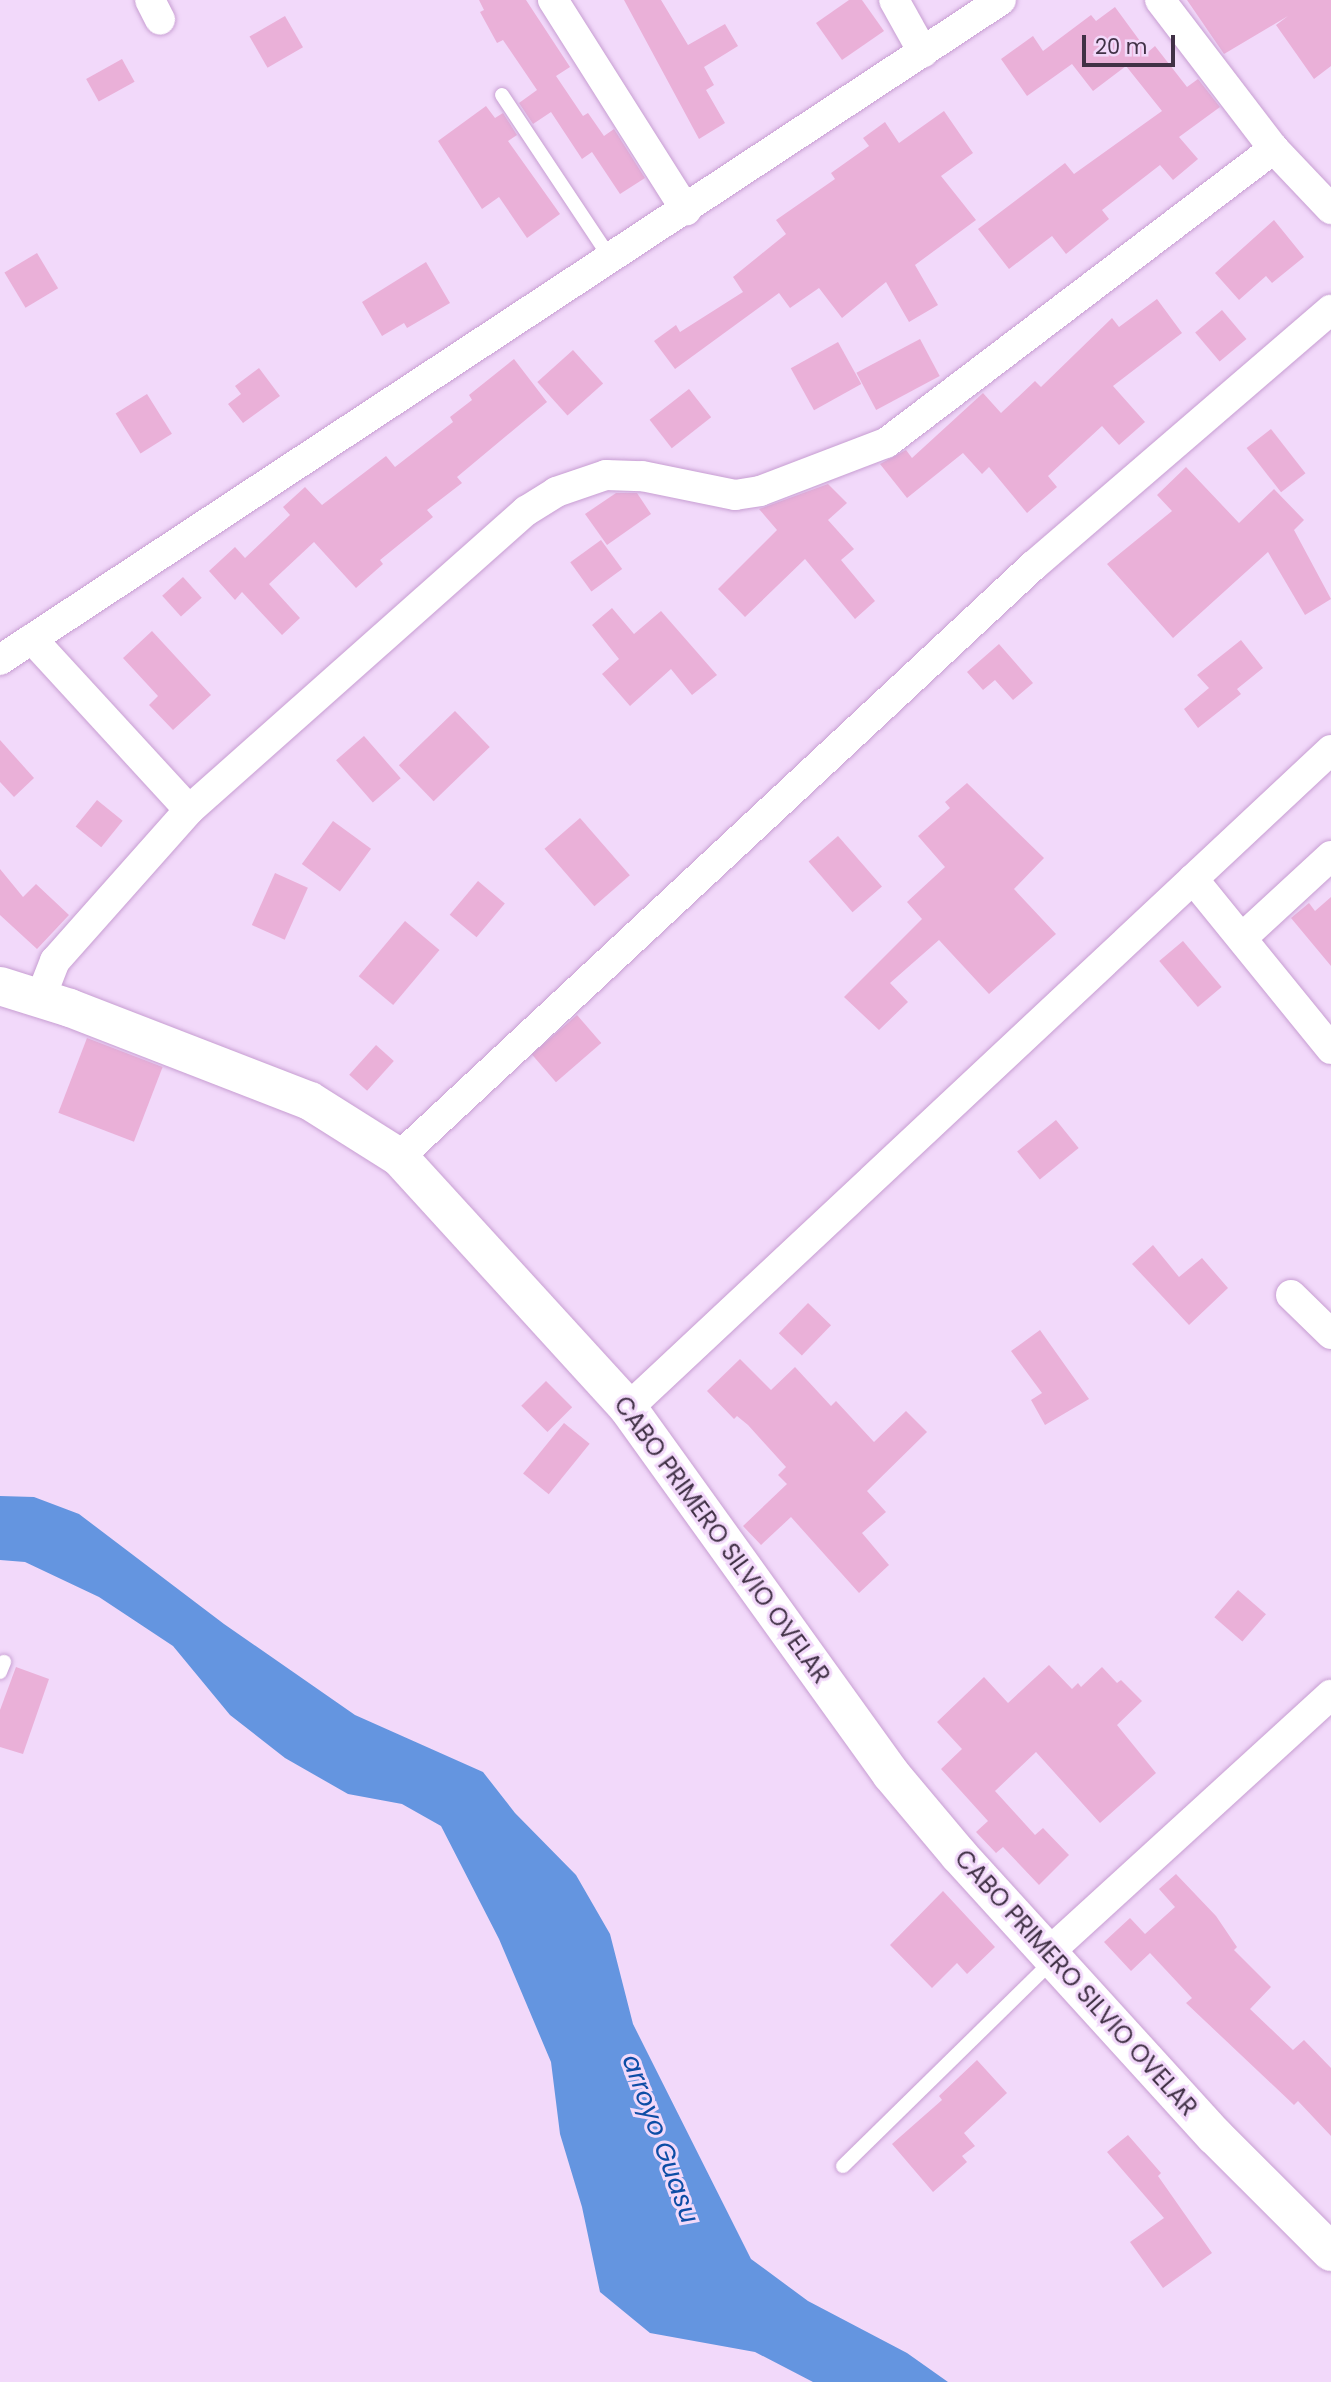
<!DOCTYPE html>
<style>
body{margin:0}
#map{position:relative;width:1331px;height:2382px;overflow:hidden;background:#f2d9fa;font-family:Poppins,sans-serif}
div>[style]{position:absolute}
.water>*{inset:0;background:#6495e0}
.building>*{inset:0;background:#eab0d8;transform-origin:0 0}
.roads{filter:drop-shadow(0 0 2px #c79ed2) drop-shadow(0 0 2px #c79ed2)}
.service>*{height:14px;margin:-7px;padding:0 7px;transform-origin:7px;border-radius:7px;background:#fff}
.minor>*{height:30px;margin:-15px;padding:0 15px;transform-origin:15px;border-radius:15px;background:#fff}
.secondary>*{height:38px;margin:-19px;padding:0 19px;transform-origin:19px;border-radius:19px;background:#fff}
span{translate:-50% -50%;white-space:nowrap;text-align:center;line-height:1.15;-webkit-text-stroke:6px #f2d9fa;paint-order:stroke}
.street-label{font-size:24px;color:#413146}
.water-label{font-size:26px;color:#0d4da5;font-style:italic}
.scale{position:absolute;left:1082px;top:35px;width:93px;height:32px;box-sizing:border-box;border:4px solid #413146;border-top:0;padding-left:9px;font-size:21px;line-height:24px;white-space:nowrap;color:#413146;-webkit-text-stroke:5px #f2d9fa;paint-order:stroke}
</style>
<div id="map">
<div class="water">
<div style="clip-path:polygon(0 1496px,34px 1497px,79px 1514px,224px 1624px,355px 1715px,483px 1772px,515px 1813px,576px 1875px,610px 1934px,633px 2024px,751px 2259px,808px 2301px,907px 2353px,948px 2382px,813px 2382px,755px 2352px,650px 2333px,600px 2292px,582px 2207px,560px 2134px,551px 2062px,499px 1939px,441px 1826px,402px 1804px,348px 1794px,285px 1758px,230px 1715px,173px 1646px,99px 1597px,25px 1562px,0 1560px)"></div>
</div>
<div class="building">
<div style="clip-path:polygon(479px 0,526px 0,570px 67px,556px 76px,583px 116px,588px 113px,604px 136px,614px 129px,645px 178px,620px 194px,592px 152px,582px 159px,551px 112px,533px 124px,519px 103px,537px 90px,503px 40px,497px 43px,480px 12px,484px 10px)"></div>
<div style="clip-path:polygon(624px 0,661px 0,688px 45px,725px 24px,738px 46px,704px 67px,714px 85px,706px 90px,725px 123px,699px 139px)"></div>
<div style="clip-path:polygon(849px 0,862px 0,884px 31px,842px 60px,816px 23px)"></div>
<div style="clip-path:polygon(1187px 0,1331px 0,1331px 66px,1314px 79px,1276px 25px,1288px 16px,1224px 54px)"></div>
<div style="clip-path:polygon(1115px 7px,1148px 52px,1155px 46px,1187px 87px,1198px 79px,1220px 107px,1179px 137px,1198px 159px,1173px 180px,1160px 165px,1102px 210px,1109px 219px,1066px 254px,1052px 236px,1009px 269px,978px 229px,1065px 163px,1074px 174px,1162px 111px,1126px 66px,1093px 91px,1072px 64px,1027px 96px,1001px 59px,1033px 36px,1043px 51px,1091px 15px,1096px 21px)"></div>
<div style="left:285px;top:16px;width:36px;height:41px;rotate:60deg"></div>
<div style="left:122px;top:59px;width:26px;height:41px;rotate:61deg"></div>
<div style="clip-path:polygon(486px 106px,495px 118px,503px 113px,517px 135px,508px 141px,560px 214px,527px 238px,499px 197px,482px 209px,438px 141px)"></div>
<div style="clip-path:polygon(944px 111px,973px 153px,941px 176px,976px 220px,915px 265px,938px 305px,909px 322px,886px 282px,842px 318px,819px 288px,790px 308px,779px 293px,675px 369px,654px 341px,676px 325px,680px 332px,743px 292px,733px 277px,786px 234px,776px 220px,835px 179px,831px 173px,869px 146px,863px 138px,885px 122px,899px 143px)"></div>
<div style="clip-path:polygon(1274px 220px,1304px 257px,1272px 283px,1266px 276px,1239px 300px,1215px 273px)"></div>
<div style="left:37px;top:253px;width:41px;height:38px;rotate:59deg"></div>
<div style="clip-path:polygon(426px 262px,450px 303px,407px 328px,404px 323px,382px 336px,362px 302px)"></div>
<div style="clip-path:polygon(1157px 299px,1182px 333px,1113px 386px,1145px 422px,1119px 445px,1102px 426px,1048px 476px,1057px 487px,1027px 513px,989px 467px,982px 474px,963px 453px,907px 498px,880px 464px,906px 450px,912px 458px,983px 393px,1001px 413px,1035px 381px,1041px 387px,1112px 318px,1119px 327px)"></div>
<div style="left:1222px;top:310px;width:38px;height:35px;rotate:50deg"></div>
<div style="left:920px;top:339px;width:42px;height:72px;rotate:62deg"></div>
<div style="left:838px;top:342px;width:48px;height:54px;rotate:61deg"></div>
<div style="left:573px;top:350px;width:45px;height:48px;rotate:48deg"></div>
<div style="clip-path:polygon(514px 359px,547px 402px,457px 477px,462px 483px,427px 510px,433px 517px,380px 560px,383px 564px,356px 588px,314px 542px,269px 584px,300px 618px,282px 635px,242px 592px,235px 600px,209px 571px,235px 547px,245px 558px,290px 515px,283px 507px,305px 487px,322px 505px,386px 456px,395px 467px,453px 422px,450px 417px,472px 400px,469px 395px)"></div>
<div style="clip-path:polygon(259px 368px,280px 396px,243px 423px,228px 404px,241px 394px,235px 386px)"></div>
<div style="left:689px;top:389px;width:36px;height:50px;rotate:52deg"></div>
<div style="left:147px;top:394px;width:47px;height:37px;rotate:58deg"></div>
<div style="left:1271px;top:429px;width:56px;height:31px;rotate:52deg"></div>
<div style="clip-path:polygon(1186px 467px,1239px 523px,1274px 489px,1304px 520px,1294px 530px,1331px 599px,1305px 615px,1268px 552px,1173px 638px,1107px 564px,1172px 511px,1157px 495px)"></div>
<div style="clip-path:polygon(828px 484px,847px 503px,828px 520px,854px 549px,841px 560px,875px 601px,855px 619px,805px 559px,745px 617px,718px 589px,777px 530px,759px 509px)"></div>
<div style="clip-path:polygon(616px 493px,637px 493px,651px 514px,607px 545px,585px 514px)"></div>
<div style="left:601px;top:540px;width:36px;height:38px;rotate:54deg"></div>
<div style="left:183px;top:577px;width:28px;height:28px;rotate:48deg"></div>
<div style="clip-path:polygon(612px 608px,634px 634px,661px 611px,717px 675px,692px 695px,671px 669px,630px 706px,602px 674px,619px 659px,592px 625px)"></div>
<div style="clip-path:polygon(152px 631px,211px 695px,173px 730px,149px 705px,158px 696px,123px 658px)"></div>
<div style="clip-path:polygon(1241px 640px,1263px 668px,1237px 689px,1241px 694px,1198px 728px,1184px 709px,1209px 688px,1197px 675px)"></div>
<div style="clip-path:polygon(999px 644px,1033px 683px,1013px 700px,995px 680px,983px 690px,967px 672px)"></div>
<div style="left:455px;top:711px;width:50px;height:78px;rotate:46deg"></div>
<div style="left:364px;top:736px;width:56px;height:37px;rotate:49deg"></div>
<div style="clip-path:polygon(0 740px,34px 778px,14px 797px,0 782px)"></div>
<div style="clip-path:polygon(967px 783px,1044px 858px,1014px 889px,1056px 934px,989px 994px,939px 940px,890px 983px,908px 1002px,879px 1030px,844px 997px,922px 919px,907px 902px,945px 867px,918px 836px,950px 808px,945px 802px)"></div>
<div style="left:97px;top:800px;width:33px;height:34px;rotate:39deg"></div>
<div style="left:580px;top:818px;width:76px;height:47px;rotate:49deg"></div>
<div style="left:333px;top:821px;width:47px;height:53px;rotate:36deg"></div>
<div style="left:838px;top:836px;width:67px;height:39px;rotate:49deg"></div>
<div style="clip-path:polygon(0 869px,23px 897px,36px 884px,69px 915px,37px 949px,0 915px)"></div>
<div style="left:275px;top:873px;width:36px;height:57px;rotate:24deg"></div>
<div style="left:478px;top:881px;width:35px;height:44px;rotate:40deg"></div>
<div style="clip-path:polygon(1331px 897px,1331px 966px,1291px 918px,1309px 903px,1315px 911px)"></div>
<div style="left:405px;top:921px;width:45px;height:72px;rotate:40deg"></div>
<div style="left:1183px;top:941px;width:60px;height:31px;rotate:50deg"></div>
<div style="left:577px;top:1015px;width:37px;height:60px;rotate:49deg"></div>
<div style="left:87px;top:1038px;width:81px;height:80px;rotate:21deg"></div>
<div style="left:376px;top:1045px;width:24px;height:40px;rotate:42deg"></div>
<div style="left:1056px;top:1120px;width:36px;height:50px;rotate:51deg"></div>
<div style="clip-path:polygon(1153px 1245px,1179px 1277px,1202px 1258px,1228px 1288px,1189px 1325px,1132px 1264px)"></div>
<div style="left:808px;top:1303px;width:32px;height:42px;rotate:44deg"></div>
<div style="clip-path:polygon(1040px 1330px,1089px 1399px,1045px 1425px,1031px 1400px,1042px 1393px,1011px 1351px)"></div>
<div style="clip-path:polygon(740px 1359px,771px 1390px,795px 1367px,831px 1406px,836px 1401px,874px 1442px,906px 1411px,927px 1432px,867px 1491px,886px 1512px,862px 1533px,889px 1565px,859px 1593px,791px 1517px,761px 1545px,743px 1526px,787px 1484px,778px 1475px,786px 1467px,748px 1425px,737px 1416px,734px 1419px,707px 1391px)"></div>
<div style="left:546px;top:1381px;width:37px;height:35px;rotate:45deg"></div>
<div style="left:564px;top:1423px;width:33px;height:65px;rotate:39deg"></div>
<div style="left:1238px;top:1590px;width:37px;height:36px;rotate:41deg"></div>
<div style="clip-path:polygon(1049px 1665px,1072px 1689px,1078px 1683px,1081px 1687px,1102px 1667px,1117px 1683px,1121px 1680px,1142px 1701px,1117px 1725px,1156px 1773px,1100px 1823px,1036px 1752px,995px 1791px,1035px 1835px,1043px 1828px,1069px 1855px,1039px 1885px,1003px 1847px,996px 1853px,976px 1832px,988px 1821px,941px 1769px,962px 1749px,937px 1722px,984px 1677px,1008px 1703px)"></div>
<div style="clip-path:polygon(16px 1667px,49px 1679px,23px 1754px,0 1747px,0 1710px)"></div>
<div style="clip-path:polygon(1176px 1874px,1216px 1916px,1237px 1947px,1234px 1950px,1271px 1987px,1250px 2009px,1293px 2050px,1304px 2040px,1331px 2068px,1331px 2136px,1298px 2101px,1294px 2105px,1186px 2003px,1192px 1998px,1150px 1953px,1131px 1971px,1104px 1942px,1130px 1918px,1145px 1934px,1175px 1907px,1159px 1889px)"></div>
<div style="clip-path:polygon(943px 1891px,995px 1947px,967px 1974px,957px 1963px,932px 1988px,890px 1945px)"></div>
<div style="clip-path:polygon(977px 2060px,1007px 2093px,964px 2133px,975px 2146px,962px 2156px,967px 2162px,933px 2192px,892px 2144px,942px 2100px,939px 2096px)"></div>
<div style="clip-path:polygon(1128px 2135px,1161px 2173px,1158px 2176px,1212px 2253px,1163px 2288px,1130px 2242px,1164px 2218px,1107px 2152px)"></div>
</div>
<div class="roads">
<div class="service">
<div style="left:502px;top:95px;width:197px;rotate:56.4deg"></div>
<div style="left:0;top:1672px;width:11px;rotate:-68deg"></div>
<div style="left:843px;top:2166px;width:293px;rotate:-44.4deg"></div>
</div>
<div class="minor">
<div style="left:150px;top:0;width:22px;rotate:63deg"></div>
<div style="left:553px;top:0;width:249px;rotate:57.7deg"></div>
<div style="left:894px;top:0;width:60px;rotate:60.9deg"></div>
<div style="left:1160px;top:0;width:188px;rotate:52.6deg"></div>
<div style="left:1274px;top:149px;width:83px;rotate:46.5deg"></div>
<div style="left:32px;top:639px;width:232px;rotate:47.4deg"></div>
<div style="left:0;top:660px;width:1199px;rotate:-33.4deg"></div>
<div style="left:1193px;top:879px;width:219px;rotate:50.9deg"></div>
<div style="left:1242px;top:938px;width:121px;rotate:-42.7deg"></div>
<div style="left:40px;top:999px;width:41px;rotate:-68.5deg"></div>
<div style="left:55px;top:961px;width:202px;rotate:-48.4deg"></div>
<div style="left:189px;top:810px;width:451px;rotate:-41.6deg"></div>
<div style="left:526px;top:511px;width:36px;rotate:-32deg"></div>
<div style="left:556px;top:492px;width:53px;rotate:-18.8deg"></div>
<div style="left:606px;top:475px;width:36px;rotate:2deg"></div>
<div style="left:642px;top:476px;width:95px;rotate:11.5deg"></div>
<div style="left:735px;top:495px;width:25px;rotate:-9deg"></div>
<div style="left:760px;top:491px;width:135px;rotate:-20.9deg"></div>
<div style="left:886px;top:443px;width:487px;rotate:-37.2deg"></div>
<div style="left:399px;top:1157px;width:867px;rotate:-42.99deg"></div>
<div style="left:1033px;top:566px;width:393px;rotate:-40.7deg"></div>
<div style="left:1291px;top:1295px;width:56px;rotate:44.3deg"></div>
<div style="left:628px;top:1408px;width:963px;rotate:-43.11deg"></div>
<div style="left:1048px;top:1953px;width:383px;rotate:-42.4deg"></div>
</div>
<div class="secondary">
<div style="left:0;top:986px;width:73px;rotate:17.4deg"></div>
<div style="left:70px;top:1008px;width:257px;rotate:21.2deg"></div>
<div style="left:310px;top:1101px;width:105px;rotate:32.2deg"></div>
<div style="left:399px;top:1157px;width:340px;rotate:47.6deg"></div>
<div style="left:628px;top:1408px;width:451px;rotate:54.3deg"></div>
<div style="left:891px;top:1774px;width:106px;rotate:50deg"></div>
<div style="left:959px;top:1855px;width:380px;rotate:47.7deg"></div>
<div style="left:1215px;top:2136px;width:164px;rotate:45deg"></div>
</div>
</div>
<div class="street-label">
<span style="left:722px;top:1540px;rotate:54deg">CABO PRIMERO SILVIO OVELAR</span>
<span style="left:1076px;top:1983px;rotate:48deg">CABO PRIMERO SILVIO OVELAR</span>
</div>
<div class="water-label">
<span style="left:660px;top:2139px;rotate:70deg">arroyo Guasu</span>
</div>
<div class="scale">20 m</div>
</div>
